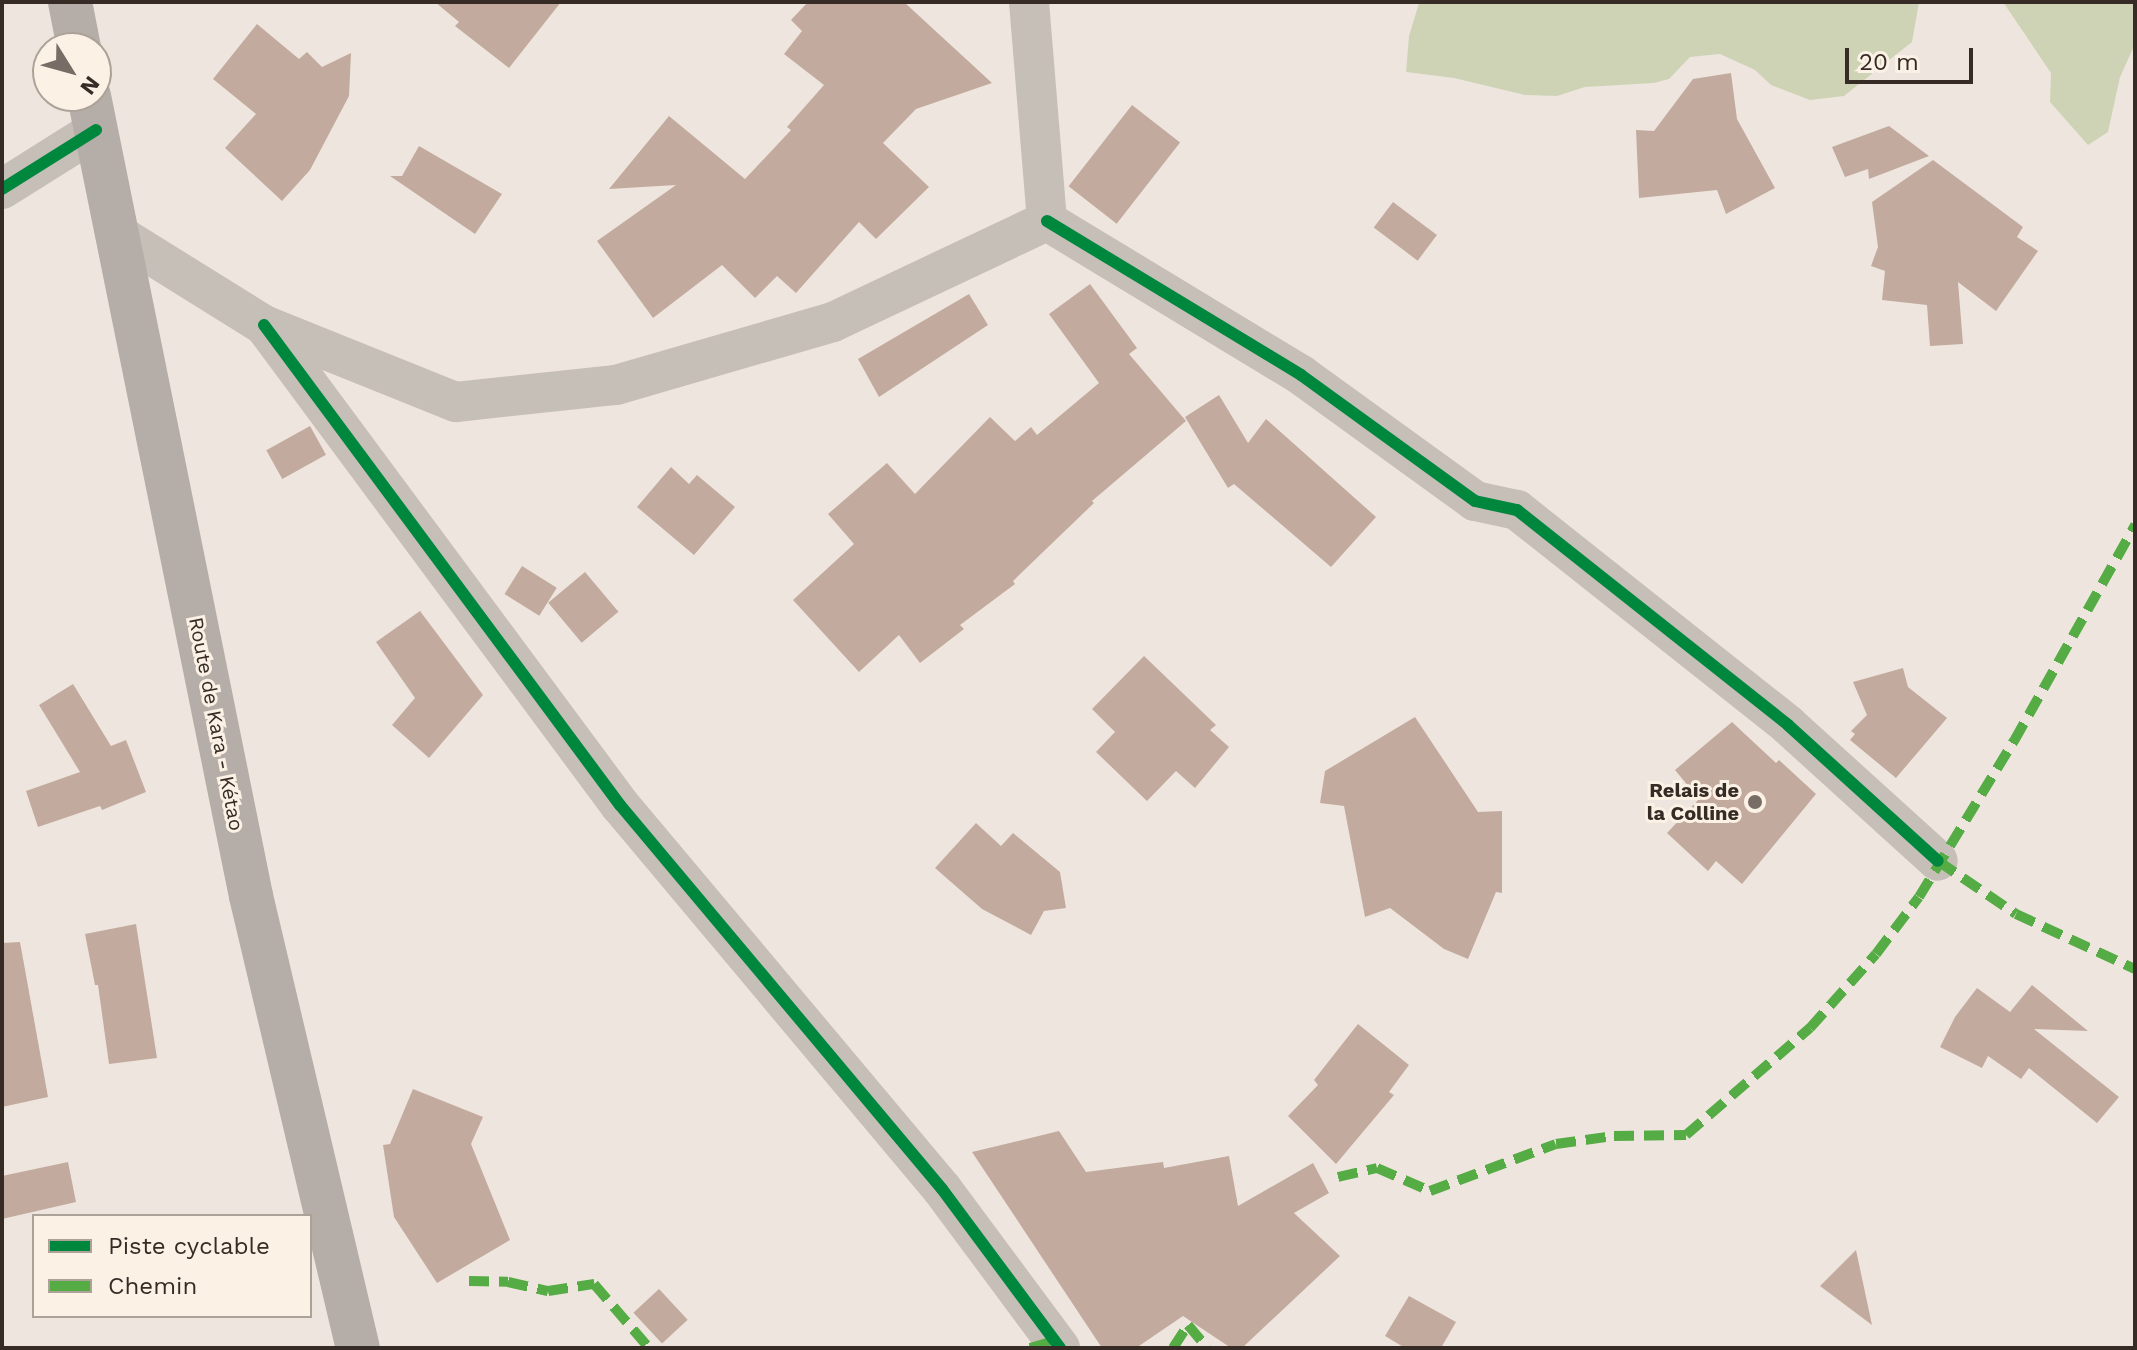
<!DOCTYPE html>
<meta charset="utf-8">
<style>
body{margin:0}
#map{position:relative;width:2137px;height:1350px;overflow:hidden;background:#eee6de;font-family:"Work Sans",sans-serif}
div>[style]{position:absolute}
.green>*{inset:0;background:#ced3b6}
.building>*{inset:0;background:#c3aa9e;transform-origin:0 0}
.street>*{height:40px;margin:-20px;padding:0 20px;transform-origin:20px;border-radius:20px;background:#c6bfb8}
.primary>*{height:44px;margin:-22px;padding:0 22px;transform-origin:22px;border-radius:22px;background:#b5ada7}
.quiet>*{height:10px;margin-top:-5px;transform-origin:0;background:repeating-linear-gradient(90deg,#55ab44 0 20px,transparent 0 30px)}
.cycleway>*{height:12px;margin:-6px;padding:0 6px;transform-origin:6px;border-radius:6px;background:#00873e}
.dots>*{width:22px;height:22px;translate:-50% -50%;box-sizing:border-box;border:4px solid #fbf1e4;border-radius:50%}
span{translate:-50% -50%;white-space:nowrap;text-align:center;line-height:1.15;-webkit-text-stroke:6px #fbf1e4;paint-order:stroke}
.street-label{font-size:20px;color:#372b26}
.poi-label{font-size:20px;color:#372b26;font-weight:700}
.right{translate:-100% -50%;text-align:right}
.frame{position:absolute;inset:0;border:4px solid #372b26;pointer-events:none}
.legend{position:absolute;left:32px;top:1214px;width:280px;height:104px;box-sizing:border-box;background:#fbf1e4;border:2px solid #ada298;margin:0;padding:10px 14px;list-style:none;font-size:24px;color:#372b26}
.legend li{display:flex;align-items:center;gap:16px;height:40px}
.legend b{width:40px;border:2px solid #ada298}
.north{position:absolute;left:32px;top:32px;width:80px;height:80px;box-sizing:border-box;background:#fbf1e4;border:2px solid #ada298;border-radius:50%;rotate:127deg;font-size:22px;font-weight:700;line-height:32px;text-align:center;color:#372b26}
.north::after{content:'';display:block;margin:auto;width:28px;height:36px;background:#776c66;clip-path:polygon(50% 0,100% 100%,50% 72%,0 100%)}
.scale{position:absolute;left:1845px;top:48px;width:128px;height:36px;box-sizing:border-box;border:4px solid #372b26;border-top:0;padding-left:10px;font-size:24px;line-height:28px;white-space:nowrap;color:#372b26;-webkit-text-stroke:6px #fbf1e4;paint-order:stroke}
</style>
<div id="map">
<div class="green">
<div style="clip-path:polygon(1919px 2px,1912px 42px,1844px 96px,1810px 100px,1771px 85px,1755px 70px,1720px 54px,1690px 57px,1669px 79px,1654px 83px,1585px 87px,1557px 96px,1525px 95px,1454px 78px,1406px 72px,1409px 36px,1419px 3px)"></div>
<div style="clip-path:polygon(2003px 2px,2135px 2px,2135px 44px,2120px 77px,2108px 132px,2088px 145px,2050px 102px,2051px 73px)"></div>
</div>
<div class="building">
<div style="clip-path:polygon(435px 2px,561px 2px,509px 68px,455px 26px,459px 22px)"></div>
<div style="clip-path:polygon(808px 2px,904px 2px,992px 83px,916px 109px,883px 143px,929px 187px,876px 239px,859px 222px,796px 293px,777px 276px,755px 298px,722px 265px,653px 318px,597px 241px,676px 185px,609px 189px,669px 116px,745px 179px,791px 130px,787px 127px,824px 85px,784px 54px,802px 31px,791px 20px)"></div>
<div style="clip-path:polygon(257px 24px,299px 59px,307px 52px,322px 67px,351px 53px,349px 96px,310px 170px,282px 201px,225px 148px,256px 114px,213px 79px)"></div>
<div style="clip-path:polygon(1731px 73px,1737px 119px,1775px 188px,1726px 214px,1717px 190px,1639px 198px,1636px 130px,1654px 131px,1693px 79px)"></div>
<div style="left:1132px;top:105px;width:61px;height:103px;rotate:38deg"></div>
<div style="clip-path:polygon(1889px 126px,1929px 156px,1869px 179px,1868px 169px,1845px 177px,1832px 147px)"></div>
<div style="clip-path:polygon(419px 146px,502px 194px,475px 234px,390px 176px,402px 176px)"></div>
<div style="clip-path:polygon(1933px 160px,2023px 227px,2017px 237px,2038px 251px,1996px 311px,1958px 282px,1963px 344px,1930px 346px,1927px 305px,1882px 300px,1885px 271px,1871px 266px,1878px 247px,1872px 202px)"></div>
<div style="left:1393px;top:202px;width:55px;height:32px;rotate:37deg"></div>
<div style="clip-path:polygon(1090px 284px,1137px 348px,1129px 354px,1186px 421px,1092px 501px,1094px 503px,1013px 581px,1015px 584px,960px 625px,964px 629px,920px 663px,899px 635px,859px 672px,793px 600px,854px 544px,828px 514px,887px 463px,915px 494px,990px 417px,1015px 441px,1031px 427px,1037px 435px,1099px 383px,1049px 314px)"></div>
<div style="clip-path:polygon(969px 294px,988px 325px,879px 397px,858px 359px)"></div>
<div style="clip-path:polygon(1219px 395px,1248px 443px,1266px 419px,1376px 517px,1331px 567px,1234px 484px,1228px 488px,1185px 417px)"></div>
<div style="left:310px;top:426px;width:33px;height:50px;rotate:61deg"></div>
<div style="clip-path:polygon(671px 467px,689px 484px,697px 475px,735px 507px,694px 555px,637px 507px)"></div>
<div style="left:522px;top:566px;width:41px;height:33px;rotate:32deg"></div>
<div style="left:585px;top:572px;width:52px;height:48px;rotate:50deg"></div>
<div style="clip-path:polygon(420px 611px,483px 695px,429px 758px,392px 725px,415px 698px,376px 642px)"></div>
<div style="clip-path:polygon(1144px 656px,1216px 725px,1210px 730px,1229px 747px,1195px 788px,1176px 771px,1147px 801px,1096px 752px,1115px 732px,1092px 709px)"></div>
<div style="clip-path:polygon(1903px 668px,1908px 687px,1947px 718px,1896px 778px,1850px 740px,1855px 734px,1851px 731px,1867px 715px,1853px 682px)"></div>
<div style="clip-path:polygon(73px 684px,111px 746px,126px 740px,146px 792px,102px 810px,100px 806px,38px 827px,26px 791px,80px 772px,39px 705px)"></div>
<div style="clip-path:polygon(1415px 717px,1478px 812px,1502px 811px,1502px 893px,1496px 892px,1468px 959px,1444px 949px,1390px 908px,1365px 917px,1344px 806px,1320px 803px,1325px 771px)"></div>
<div style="clip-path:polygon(1732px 722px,1776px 763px,1779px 760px,1816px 794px,1742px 884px,1716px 861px,1708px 871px,1667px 833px,1699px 799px,1675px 770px)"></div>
<div style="clip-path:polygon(976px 823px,1001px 846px,1013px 833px,1060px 872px,1066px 908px,1044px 911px,1031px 935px,982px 909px,935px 868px)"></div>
<div style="clip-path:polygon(136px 924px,157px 1058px,109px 1064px,98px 985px,95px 985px,85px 934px)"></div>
<div style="clip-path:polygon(20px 942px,48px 1097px,2px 1107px,2px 943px)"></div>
<div style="clip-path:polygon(2032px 985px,2088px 1031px,2034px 1029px,2119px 1097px,2097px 1123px,2029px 1068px,2021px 1079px,1988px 1056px,1982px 1068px,1940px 1047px,1955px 1017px,1977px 988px,2010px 1012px)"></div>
<div style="clip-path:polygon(1358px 1024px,1409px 1065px,1389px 1092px,1394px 1095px,1336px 1164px,1288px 1116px,1318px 1085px,1314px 1080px)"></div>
<div style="clip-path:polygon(413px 1089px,483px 1117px,471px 1144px,510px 1240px,437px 1283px,394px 1217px,383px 1145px,390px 1144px)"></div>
<div style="clip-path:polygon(1059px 1131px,1086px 1172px,1163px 1162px,1164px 1168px,1229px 1156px,1238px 1206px,1313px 1163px,1329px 1193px,1294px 1213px,1340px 1256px,1242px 1348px,1231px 1348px,1183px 1316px,1136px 1348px,1102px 1348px,972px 1152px)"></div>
<div style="clip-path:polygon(68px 1162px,76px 1202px,2px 1219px,2px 1176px)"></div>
<div style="clip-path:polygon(1856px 1250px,1872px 1325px,1820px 1286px)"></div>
<div style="left:659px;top:1289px;width:42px;height:35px;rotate:47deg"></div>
<div style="clip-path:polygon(1409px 1296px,1456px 1322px,1441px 1348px,1405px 1348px,1385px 1336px)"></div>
</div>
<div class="street">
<div style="left:1029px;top:2px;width:220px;rotate:85.3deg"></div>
<div style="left:2px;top:189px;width:111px;rotate:-32.1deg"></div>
<div style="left:1047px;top:221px;width:297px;rotate:31.2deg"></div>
<div style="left:1301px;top:375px;width:215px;rotate:35.9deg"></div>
<div style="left:1475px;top:501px;width:43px;rotate:12.1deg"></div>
<div style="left:1517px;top:510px;width:346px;rotate:38.4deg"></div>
<div style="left:1788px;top:725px;width:202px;rotate:42.2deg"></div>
<div style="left:116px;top:233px;width:174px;rotate:31.9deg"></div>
<div style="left:264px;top:325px;width:207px;rotate:21.9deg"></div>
<div style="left:456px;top:402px;width:161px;rotate:-6.1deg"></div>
<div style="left:616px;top:385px;width:226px;rotate:-16.2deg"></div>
<div style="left:833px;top:322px;width:237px;rotate:-25.3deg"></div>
<div style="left:264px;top:325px;width:598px;rotate:53.44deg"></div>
<div style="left:620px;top:805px;width:501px;rotate:50.02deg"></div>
<div style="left:942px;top:1189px;width:198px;rotate:53.4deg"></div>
</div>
<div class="primary">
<div style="left:70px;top:2px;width:47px;rotate:78.9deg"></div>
<div style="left:89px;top:96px;width:816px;rotate:78.55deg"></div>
<div style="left:251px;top:896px;width:464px;rotate:76.7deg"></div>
</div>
<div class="quiet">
<div style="left:1938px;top:861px;width:94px;rotate:34.2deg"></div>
<div style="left:2016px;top:914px;width:131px;rotate:24.8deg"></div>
<div style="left:1338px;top:1177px;width:40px;rotate:-13deg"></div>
<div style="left:1377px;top:1168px;width:58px;rotate:23.5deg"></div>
<div style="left:1430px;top:1191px;width:134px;rotate:-20.5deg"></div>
<div style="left:1556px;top:1144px;width:59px;rotate:-7.9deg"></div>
<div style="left:1614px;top:1136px;width:72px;rotate:-0.8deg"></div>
<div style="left:1686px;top:1135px;width:164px;rotate:-40.8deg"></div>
<div style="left:1810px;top:1028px;width:99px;rotate:-48.3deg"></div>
<div style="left:1876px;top:954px;width:71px;rotate:-53deg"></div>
<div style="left:1919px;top:897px;width:183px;rotate:-58.7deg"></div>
<div style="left:2014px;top:741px;width:248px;rotate:-60.7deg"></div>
<div style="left:469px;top:1281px;width:39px;rotate:1deg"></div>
<div style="left:508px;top:1282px;width:41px;rotate:12.7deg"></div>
<div style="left:548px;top:1291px;width:47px;rotate:-8.7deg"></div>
<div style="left:594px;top:1284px;width:84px;rotate:49.3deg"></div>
<div style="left:1030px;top:1348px;width:26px;rotate:-16deg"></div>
<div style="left:1173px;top:1348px;width:27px;rotate:-57deg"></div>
<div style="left:1188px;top:1325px;width:30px;rotate:50deg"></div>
</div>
<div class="cycleway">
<div style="left:2px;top:189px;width:111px;rotate:-32.1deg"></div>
<div style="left:1047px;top:221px;width:297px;rotate:31.2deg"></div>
<div style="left:1301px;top:375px;width:215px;rotate:35.9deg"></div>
<div style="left:1475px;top:501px;width:43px;rotate:12.1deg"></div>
<div style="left:1517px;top:510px;width:346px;rotate:38.4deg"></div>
<div style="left:1788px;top:725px;width:202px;rotate:42.2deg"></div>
<div style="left:264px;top:325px;width:598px;rotate:53.44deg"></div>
<div style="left:620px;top:805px;width:501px;rotate:50.02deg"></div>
<div style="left:942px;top:1189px;width:198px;rotate:53.4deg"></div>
</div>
<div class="dots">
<div style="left:1755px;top:802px;background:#776c66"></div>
</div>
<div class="street-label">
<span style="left:216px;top:724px;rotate:79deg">Route de Kara - Kétao</span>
</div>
<div class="poi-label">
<span class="right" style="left:1739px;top:802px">Relais de<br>la Colline</span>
</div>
<div class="frame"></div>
<ul class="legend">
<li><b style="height:10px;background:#00873e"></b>Piste cyclable</li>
<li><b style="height:10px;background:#55ab44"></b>Chemin</li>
</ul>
<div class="north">N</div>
<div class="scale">20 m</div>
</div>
